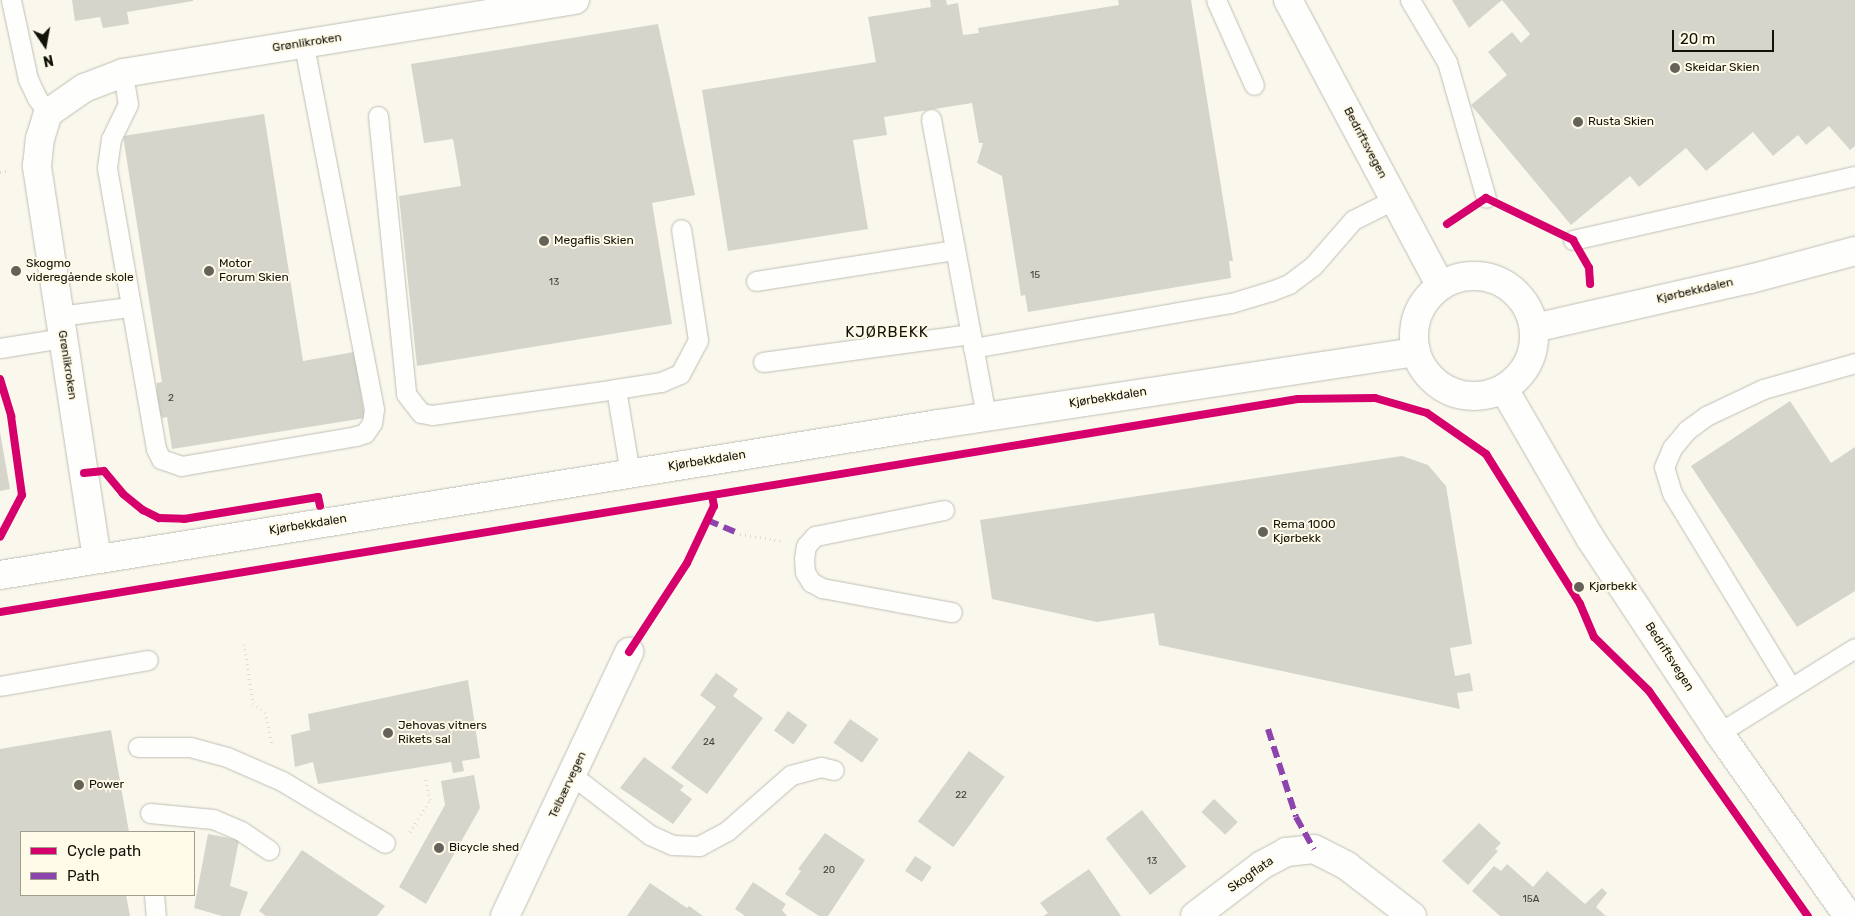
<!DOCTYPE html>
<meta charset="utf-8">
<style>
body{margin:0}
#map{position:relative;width:1855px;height:916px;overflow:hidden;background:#faf8ed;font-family:Rubik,sans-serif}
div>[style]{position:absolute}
.building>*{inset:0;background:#d5d5cb;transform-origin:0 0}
.path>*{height:3px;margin-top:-1.5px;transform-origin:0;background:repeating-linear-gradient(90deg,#dcdbd8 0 1px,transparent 0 5px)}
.roads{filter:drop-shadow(0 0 1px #c0beb5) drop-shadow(0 0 1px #c0beb5)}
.service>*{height:19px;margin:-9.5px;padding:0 9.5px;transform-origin:9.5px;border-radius:9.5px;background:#fefefc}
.minor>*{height:28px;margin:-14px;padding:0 14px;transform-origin:14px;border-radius:14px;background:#fefefc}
.tertiary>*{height:28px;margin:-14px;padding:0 14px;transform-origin:14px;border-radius:14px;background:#fefefc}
.tertiary>.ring{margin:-14px;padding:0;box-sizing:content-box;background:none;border:28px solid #fefefc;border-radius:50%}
.quiet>*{height:6px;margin-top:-3px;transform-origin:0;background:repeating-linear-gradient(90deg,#8e44ad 0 12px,transparent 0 18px)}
.cycleway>*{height:8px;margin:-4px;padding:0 4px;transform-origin:4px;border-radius:4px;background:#d6006c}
.dots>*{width:14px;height:14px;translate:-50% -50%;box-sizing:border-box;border:2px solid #fffbe8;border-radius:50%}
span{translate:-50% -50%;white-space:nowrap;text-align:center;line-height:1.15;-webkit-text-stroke:4px #fffbe8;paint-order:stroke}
.number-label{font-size:10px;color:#44433a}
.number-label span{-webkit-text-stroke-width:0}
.street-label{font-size:12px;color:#131209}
.poi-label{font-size:12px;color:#131209}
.left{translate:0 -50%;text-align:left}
.quarter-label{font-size:15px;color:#131209;letter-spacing:1px}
.legend{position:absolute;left:20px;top:831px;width:175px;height:65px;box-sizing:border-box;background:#fffbe8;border:1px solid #a19e8f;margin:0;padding:6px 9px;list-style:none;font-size:15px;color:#131209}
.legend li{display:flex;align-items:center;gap:10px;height:25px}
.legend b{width:25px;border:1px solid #a19e8f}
.north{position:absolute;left:20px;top:20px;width:50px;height:50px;-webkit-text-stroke:4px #fffbe8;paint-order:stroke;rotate:168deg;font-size:14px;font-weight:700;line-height:20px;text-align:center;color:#131209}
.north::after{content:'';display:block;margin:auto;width:18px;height:22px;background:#131209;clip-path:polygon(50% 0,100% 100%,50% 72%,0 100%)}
.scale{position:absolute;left:1672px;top:30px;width:102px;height:22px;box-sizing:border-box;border:2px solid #131209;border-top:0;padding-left:6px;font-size:15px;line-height:18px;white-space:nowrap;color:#131209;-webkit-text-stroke:4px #fffbe8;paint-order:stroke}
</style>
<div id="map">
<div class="building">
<div style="clip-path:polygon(72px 0,193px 0,193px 1px,127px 12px,129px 24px,103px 28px,100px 17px,75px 21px)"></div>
<div style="clip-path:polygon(930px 0,946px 0,947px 5px,958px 3px,963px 35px,979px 33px,978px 28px,1119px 5px,1118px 0,1191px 0,1233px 261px,1229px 261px,1231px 278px,1028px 312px,1025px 295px,1021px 296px,1002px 176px,977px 163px,983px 143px,979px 143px,972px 103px,884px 117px,887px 135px,853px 140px,868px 229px,728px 251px,702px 90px,876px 62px,868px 17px,931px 7px)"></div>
<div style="clip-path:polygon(1452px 0,1502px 0,1469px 28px)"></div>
<div style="clip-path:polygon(1502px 0,1855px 0,1855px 146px,1850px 150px,1829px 126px,1806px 145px,1798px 135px,1773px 156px,1753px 132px,1706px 171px,1686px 148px,1639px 187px,1630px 176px,1571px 225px,1471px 105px,1507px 75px,1488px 52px,1512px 32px,1521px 43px,1530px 34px)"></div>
<div style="clip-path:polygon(658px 24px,695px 195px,652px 203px,672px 324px,417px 366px,399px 196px,461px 186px,453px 139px,424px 143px,411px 64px)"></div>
<div style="clip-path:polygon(264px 114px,303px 361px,354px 352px,365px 418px,172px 449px,167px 417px,162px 418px,156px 403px,157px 383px,162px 382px,123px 136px)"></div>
<div style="clip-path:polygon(1790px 401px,1831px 463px,1855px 447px,1855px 591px,1797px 627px,1691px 466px)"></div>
<div style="clip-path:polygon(0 432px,10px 489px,0 491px)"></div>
<div style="clip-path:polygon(1402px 456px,1428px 465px,1446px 486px,1472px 644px,1450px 648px,1455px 676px,1470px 673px,1473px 691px,1457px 693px,1460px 709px,1159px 645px,1154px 613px,1097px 622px,992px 599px,980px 520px)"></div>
<div style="clip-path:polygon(716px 673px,738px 689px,733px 696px,763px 718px,707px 794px,671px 768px,716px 707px,700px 695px)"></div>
<div style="clip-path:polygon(468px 680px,480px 758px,462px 761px,464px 771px,453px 773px,451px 762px,318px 784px,313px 762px,295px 767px,291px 735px,310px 730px,308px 714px)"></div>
<div style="left:788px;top:711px;width:24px;height:24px;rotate:36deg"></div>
<div style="left:850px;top:719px;width:35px;height:29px;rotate:35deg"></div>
<div style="clip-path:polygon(111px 730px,129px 832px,21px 832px,21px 895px,126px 895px,130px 916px,0 916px,0 749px)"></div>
<div style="left:969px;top:751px;width:44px;height:87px;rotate:36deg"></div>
<div style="clip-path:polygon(644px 757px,684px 786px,680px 790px,692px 799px,673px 824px,620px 788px)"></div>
<div style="clip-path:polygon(474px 775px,480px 808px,426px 904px,399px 887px,445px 805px,441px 781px)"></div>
<div style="left:1214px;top:799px;width:33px;height:18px;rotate:44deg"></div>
<div style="left:1142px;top:810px;width:72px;height:46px;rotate:52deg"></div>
<div style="clip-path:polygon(1479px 823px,1501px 843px,1495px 849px,1498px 851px,1468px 885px,1442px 861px)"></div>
<div style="clip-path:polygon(825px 833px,865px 860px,828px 916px,819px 916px,785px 894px,801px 871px,798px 869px)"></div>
<div style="clip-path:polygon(208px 834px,239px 840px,230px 886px,248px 892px,240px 916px,222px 916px,194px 908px)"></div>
<div style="clip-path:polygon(302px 850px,385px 906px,377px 916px,266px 916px,259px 911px)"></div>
<div style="left:915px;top:856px;width:20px;height:18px;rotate:33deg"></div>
<div style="clip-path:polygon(1507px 864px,1533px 887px,1547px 871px,1585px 904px,1602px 888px,1607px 893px,1596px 907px,1606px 916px,1500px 916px,1472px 891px,1494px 866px,1501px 871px)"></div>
<div style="clip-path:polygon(1089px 869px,1121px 916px,1043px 916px,1048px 913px,1040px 903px)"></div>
<div style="clip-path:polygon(753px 882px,786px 904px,782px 910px,787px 916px,745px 916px,735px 909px)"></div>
<div style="clip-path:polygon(650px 883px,687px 908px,689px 906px,703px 916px,627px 916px)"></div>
</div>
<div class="path">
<div style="left:0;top:172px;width:7px;rotate:-8deg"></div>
<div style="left:740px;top:534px;width:42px;rotate:9.7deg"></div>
<div style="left:244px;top:644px;width:60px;rotate:81.3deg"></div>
<div style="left:253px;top:703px;width:15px;rotate:37deg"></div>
<div style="left:265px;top:712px;width:35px;rotate:78deg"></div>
<div style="left:410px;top:832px;width:38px;rotate:-58deg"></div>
<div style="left:430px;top:800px;width:25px;rotate:-102deg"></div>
</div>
<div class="roads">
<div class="service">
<div style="left:11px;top:0;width:81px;rotate:77.9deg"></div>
<div style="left:28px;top:79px;width:21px;rotate:65deg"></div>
<div style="left:37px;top:98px;width:19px;rotate:54deg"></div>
<div style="left:1216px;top:0;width:93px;rotate:65.9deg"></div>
<div style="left:1410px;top:0;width:72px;rotate:59.2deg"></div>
<div style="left:1447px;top:62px;width:141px;rotate:74deg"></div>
<div style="left:123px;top:73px;width:31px;rotate:81deg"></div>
<div style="left:128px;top:104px;width:39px;rotate:116deg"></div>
<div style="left:111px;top:139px;width:29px;rotate:98deg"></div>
<div style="left:107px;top:168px;width:285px;rotate:80.1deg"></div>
<div style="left:156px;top:449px;width:11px;rotate:63deg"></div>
<div style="left:161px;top:459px;width:21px;rotate:19deg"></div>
<div style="left:181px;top:466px;width:178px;rotate:-9.7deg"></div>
<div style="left:356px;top:436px;width:9px;rotate:-18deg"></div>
<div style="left:365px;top:433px;width:12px;rotate:-55deg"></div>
<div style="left:372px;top:423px;width:14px;rotate:-82deg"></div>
<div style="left:374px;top:409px;width:372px;rotate:-100.9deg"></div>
<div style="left:378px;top:116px;width:279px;rotate:84.2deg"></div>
<div style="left:406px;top:394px;width:24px;rotate:52deg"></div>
<div style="left:421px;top:413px;width:11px;rotate:10deg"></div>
<div style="left:432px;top:415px;width:186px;rotate:-8deg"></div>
<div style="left:616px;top:389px;width:46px;rotate:-8.8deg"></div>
<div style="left:661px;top:382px;width:21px;rotate:-23deg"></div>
<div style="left:680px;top:374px;width:38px;rotate:-62deg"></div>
<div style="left:698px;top:340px;width:112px;rotate:-98.7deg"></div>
<div style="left:931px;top:119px;width:303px;rotate:79.5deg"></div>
<div style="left:1573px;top:240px;width:289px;rotate:-12.8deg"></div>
<div style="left:756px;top:281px;width:200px;rotate:-8.9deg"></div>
<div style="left:59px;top:316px;width:71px;rotate:-7.3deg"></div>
<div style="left:0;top:348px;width:64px;rotate:-9deg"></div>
<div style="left:973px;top:348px;width:262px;rotate:-9.9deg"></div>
<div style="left:1231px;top:303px;width:42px;rotate:-16.7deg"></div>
<div style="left:1271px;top:291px;width:19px;rotate:-21deg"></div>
<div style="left:1289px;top:284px;width:30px;rotate:-37deg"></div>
<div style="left:1313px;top:266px;width:61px;rotate:-49deg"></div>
<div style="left:1353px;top:220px;width:47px;rotate:-26.6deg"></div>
<div style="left:763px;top:362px;width:209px;rotate:-7.7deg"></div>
<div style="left:616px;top:389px;width:86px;rotate:80.6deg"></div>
<div style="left:944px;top:510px;width:132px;rotate:168.6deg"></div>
<div style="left:815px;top:536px;width:13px;rotate:132deg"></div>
<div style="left:806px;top:546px;width:12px;rotate:99deg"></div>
<div style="left:804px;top:558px;width:14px;rotate:86deg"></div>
<div style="left:805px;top:572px;width:12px;rotate:59deg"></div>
<div style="left:811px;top:582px;width:13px;rotate:29deg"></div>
<div style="left:822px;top:588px;width:132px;rotate:10.5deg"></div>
<div style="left:0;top:686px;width:150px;rotate:-10deg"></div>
<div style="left:1791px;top:688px;width:228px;rotate:-121.4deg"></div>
<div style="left:1672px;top:493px;width:27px;rotate:-107deg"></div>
<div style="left:1664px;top:467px;width:21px;rotate:-67deg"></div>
<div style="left:1672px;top:448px;width:23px;rotate:-50deg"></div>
<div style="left:1687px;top:430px;width:24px;rotate:-36deg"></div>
<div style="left:1706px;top:416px;width:63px;rotate:-25.3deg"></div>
<div style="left:1763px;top:389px;width:96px;rotate:-15.8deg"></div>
<div style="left:1719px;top:733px;width:160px;rotate:-32deg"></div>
<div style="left:138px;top:747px;width:52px"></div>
<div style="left:190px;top:747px;width:38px;rotate:15deg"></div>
<div style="left:227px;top:757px;width:60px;rotate:23.6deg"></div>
<div style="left:282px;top:781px;width:120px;rotate:31deg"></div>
<div style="left:573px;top:776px;width:97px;rotate:37.5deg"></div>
<div style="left:650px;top:835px;width:24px;rotate:24deg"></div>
<div style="left:672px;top:845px;width:27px;rotate:2deg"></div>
<div style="left:699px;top:846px;width:32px;rotate:-28deg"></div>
<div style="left:727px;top:831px;width:85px;rotate:-41.2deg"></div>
<div style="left:791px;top:775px;width:31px;rotate:-15deg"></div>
<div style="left:821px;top:767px;width:13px;rotate:13deg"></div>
<div style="left:150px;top:813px;width:63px;rotate:5.4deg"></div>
<div style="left:213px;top:819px;width:30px;rotate:23deg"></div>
<div style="left:241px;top:831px;width:34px;rotate:34deg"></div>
<div style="left:154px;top:895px;width:21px;rotate:85deg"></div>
</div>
<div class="minor">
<div style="left:1288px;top:0;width:324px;rotate:61.9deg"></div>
<div style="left:97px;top:559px;width:398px;rotate:-98.7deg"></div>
<div style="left:37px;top:166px;width:27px;rotate:-84deg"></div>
<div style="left:40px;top:139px;width:27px;rotate:-73deg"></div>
<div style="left:48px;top:113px;width:44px;rotate:-34.8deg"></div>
<div style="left:84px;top:88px;width:42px;rotate:-21deg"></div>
<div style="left:123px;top:73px;width:458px;rotate:-9.2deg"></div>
<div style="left:505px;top:916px;width:292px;rotate:-64.8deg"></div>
<div style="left:1195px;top:916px;width:84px;rotate:-37.3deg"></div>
<div style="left:1262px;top:865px;width:27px;rotate:-28deg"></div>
<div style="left:1286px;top:852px;width:28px;rotate:-6deg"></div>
<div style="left:1314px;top:849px;width:37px;rotate:27deg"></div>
<div style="left:1347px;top:866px;width:82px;rotate:37.6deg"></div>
</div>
<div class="tertiary">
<div class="ring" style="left:1414px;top:276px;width:92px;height:92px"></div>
<div style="left:1534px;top:328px;width:221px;rotate:-12.8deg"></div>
<div style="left:1750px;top:279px;width:109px;rotate:-14.9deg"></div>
<div style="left:1504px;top:389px;width:172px;rotate:60deg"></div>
<div style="left:1590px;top:538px;width:234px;rotate:56.5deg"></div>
<div style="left:1719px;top:733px;width:224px;rotate:54.8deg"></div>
<div style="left:0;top:575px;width:951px;rotate:-9.14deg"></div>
<div style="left:939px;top:424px;width:482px;rotate:-8.6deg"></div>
</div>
</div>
<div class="quiet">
<div style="left:707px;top:520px;width:36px;rotate:23deg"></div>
<div style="left:1268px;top:729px;width:92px;rotate:72.3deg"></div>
<div style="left:1296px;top:817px;width:37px;rotate:61deg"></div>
</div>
<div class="cycleway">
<div style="left:1447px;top:224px;width:47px;rotate:-33.7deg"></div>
<div style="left:1486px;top:198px;width:97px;rotate:25.8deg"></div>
<div style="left:1573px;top:240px;width:32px;rotate:60deg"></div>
<div style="left:1589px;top:268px;width:16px;rotate:86deg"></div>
<div style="left:0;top:379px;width:39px;rotate:73deg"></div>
<div style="left:11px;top:416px;width:80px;rotate:82.1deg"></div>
<div style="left:22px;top:495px;width:47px;rotate:117.6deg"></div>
<div style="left:84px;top:473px;width:20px;rotate:-6deg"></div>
<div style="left:104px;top:471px;width:30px;rotate:50deg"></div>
<div style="left:123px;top:494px;width:26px;rotate:39deg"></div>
<div style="left:143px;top:510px;width:18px;rotate:27deg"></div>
<div style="left:159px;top:518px;width:25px;rotate:2deg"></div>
<div style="left:184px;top:519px;width:136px;rotate:-9.3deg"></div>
<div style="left:318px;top:497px;width:9px;rotate:77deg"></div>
<div style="left:0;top:612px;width:1315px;rotate:-9.32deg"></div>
<div style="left:1298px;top:399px;width:77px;rotate:-0.7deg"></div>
<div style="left:1375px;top:398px;width:54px;rotate:16.1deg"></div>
<div style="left:1427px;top:413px;width:72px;rotate:34.8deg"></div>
<div style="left:1486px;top:454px;width:177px;rotate:57.9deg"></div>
<div style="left:1580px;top:604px;width:36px;rotate:67deg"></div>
<div style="left:1594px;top:637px;width:77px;rotate:44.5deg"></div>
<div style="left:1649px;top:691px;width:276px;rotate:54.8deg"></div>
<div style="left:629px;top:652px;width:106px;rotate:-56.9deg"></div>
<div style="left:687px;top:563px;width:63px;rotate:-64.7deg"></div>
<div style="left:714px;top:506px;width:10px;rotate:-101deg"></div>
</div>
<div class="dots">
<div style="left:1675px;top:68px;background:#646259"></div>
<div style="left:1578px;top:122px;background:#646259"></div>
<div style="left:544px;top:241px;background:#646259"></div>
<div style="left:16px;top:271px;background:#646259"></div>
<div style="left:209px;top:271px;background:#646259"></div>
<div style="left:1263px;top:532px;background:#646259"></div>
<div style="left:1579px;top:587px;background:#646259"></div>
<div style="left:388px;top:733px;background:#646259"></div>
<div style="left:79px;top:785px;background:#646259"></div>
<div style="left:439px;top:848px;background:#646259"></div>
</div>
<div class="number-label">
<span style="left:1035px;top:276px">15</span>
<span style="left:554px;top:283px">13</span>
<span style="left:171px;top:399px">2</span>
<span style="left:709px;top:743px">24</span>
<span style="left:961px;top:796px">22</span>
<span style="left:1152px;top:862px">13</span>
<span style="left:829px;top:871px">20</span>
<span style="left:1531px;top:900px">15A</span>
</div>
<div class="street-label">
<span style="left:307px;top:43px;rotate:-9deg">Grønlikroken</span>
<span style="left:1365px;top:143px;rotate:62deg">Bedriftsvegen</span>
<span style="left:1695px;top:291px;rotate:-13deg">Kjørbekkdalen</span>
<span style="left:67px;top:365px;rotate:81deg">Grønlikroken</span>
<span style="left:1108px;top:398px;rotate:-9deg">Kjørbekkdalen</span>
<span style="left:707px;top:461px;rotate:-9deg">Kjørbekkdalen</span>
<span style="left:308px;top:525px;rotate:-9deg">Kjørbekkdalen</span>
<span style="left:1669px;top:657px;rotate:57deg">Bedriftsvegen</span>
<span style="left:568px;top:785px;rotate:-65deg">Telbærvegen</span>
<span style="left:1251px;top:875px;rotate:-35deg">Skogflata</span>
</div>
<div class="poi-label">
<span class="left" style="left:1685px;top:68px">Skeidar Skien</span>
<span class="left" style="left:1588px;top:122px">Rusta Skien</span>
<span class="left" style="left:554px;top:241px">Megaflis Skien</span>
<span class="left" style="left:26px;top:271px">Skogmo<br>videregående skole</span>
<span class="left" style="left:219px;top:271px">Motor<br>Forum Skien</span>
<span class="left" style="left:1273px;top:532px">Rema 1000<br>Kjørbekk</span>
<span class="left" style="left:1589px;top:587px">Kjørbekk</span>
<span class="left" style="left:398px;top:733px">Jehovas vitners<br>Rikets sal</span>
<span class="left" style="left:89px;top:785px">Power</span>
<span class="left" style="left:449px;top:848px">Bicycle shed</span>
</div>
<div class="quarter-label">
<span style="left:887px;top:333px">KJØRBEKK</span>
</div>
<ul class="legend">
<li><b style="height:6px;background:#d6006c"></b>Cycle path</li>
<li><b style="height:6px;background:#8e44ad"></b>Path</li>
</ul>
<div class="north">N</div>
<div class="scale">20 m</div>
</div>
